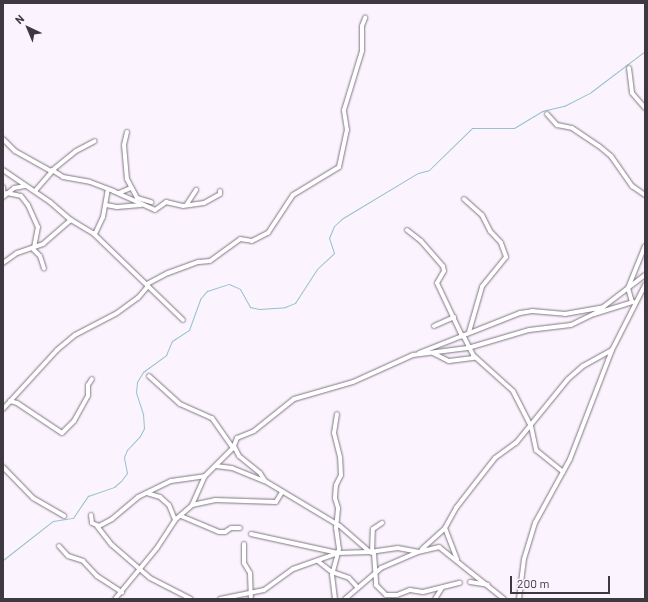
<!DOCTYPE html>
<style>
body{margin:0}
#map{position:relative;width:648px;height:602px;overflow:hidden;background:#fbf4fe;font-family:Barlow,sans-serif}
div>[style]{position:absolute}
.stream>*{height:1px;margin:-0.5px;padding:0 0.5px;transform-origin:0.5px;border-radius:0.5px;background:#95c1ce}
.roads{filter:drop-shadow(0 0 1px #817584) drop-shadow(0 0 1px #817584)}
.minor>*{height:4px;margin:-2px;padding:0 2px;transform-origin:2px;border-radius:2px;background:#fff}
span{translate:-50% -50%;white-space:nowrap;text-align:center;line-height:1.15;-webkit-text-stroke:3px #fbf4fe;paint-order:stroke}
.frame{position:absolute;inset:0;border:4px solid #3e3940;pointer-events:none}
.north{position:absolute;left:8px;top:8px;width:40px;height:40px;-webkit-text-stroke:3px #fbf4fe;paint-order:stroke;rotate:316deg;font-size:11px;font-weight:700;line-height:16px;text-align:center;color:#3e3940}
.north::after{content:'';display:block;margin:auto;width:14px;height:18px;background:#3e3940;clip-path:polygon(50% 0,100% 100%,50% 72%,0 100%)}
.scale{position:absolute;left:510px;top:576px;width:100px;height:18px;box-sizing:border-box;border:2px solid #3e3940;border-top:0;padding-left:5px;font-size:12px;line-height:14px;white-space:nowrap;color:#3e3940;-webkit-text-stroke:3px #fbf4fe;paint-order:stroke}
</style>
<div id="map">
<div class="stream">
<div style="left:3px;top:560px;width:63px;rotate:-38deg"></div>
<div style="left:53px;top:521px;width:20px;rotate:-9deg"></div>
<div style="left:73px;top:518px;width:27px;rotate:-56deg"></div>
<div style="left:88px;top:496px;width:28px;rotate:-19deg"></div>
<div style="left:114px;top:487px;width:9px;rotate:-41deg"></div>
<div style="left:121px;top:481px;width:10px;rotate:-53deg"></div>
<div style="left:127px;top:473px;width:16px;rotate:-101deg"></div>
<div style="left:124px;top:457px;width:8px;rotate:-67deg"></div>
<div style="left:127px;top:450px;width:19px;rotate:-47deg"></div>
<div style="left:140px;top:436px;width:9px;rotate:-63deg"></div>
<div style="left:144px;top:428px;width:14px;rotate:-94deg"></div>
<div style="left:143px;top:414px;width:23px;rotate:-108deg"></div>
<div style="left:136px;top:392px;width:10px;rotate:-84deg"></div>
<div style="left:137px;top:382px;width:12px;rotate:-59deg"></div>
<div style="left:143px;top:372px;width:29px;rotate:-36deg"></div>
<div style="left:166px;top:355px;width:15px;rotate:-67deg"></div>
<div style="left:172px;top:341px;width:20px;rotate:-33deg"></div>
<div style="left:189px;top:330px;width:33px;rotate:-70deg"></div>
<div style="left:200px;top:299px;width:11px;rotate:-49deg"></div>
<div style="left:207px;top:291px;width:23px;rotate:-18deg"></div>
<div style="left:229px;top:284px;width:12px;rotate:24deg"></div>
<div style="left:240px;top:289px;width:21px;rotate:61deg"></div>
<div style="left:250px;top:307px;width:9px;rotate:13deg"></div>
<div style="left:259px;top:309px;width:26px;rotate:-4deg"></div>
<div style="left:285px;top:307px;width:11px;rotate:-22deg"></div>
<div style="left:295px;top:303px;width:40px;rotate:-57.1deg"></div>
<div style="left:317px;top:269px;width:23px;rotate:-43deg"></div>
<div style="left:334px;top:253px;width:16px;rotate:-108deg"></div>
<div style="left:329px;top:238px;width:13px;rotate:-67deg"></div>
<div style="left:334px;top:226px;width:12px;rotate:-42deg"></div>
<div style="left:343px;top:218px;width:87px;rotate:-31deg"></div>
<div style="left:418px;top:173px;width:11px;rotate:-15deg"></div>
<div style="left:429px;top:170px;width:60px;rotate:-44.3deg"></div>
<div style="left:472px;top:128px;width:42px"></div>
<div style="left:514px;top:128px;width:33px;rotate:-31deg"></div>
<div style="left:542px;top:111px;width:23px;rotate:-13deg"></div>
<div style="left:564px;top:106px;width:30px;rotate:-27deg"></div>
<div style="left:591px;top:92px;width:68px;rotate:-37.2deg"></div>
</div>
<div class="roads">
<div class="minor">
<div style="left:629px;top:68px;width:25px;rotate:83deg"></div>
<div style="left:632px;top:93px;width:20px;rotate:49deg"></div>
<div style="left:547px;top:114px;width:15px;rotate:48deg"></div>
<div style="left:557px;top:125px;width:15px;rotate:11deg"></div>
<div style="left:572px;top:128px;width:32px;rotate:34deg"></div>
<div style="left:599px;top:146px;width:16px;rotate:40deg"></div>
<div style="left:611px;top:156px;width:37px;rotate:55deg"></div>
<div style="left:632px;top:186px;width:16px;rotate:35deg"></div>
<div style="left:127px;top:132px;width:13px;rotate:103deg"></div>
<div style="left:124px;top:145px;width:34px;rotate:85deg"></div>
<div style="left:127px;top:179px;width:21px;rotate:62deg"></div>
<div style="left:137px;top:198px;width:15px;rotate:16deg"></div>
<div style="left:3px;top:139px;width:17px;rotate:45deg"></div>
<div style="left:15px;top:151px;width:41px;rotate:29.1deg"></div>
<div style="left:3px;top:170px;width:57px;rotate:34.2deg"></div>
<div style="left:50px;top:202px;width:28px;rotate:41deg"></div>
<div style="left:71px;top:220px;width:26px;rotate:31deg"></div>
<div style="left:93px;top:233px;width:125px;rotate:44deg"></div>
<div style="left:52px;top:170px;width:13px;rotate:32deg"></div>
<div style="left:63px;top:177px;width:27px;rotate:10deg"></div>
<div style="left:90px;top:182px;width:25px;rotate:21deg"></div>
<div style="left:113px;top:191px;width:46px;rotate:24.3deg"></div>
<div style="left:155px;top:210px;width:14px;rotate:-36deg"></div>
<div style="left:166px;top:202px;width:17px;rotate:13deg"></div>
<div style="left:183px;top:206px;width:21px;rotate:-8deg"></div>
<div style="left:204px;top:203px;width:18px;rotate:-29deg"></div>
<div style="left:220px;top:194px;width:3px;rotate:-90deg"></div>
<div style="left:3px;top:187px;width:9px;rotate:84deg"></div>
<div style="left:35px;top:191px;width:30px;rotate:-49deg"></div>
<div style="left:55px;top:168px;width:27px;rotate:-39deg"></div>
<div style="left:76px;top:151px;width:21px;rotate:-28deg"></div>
<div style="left:7px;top:193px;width:14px;rotate:12deg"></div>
<div style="left:21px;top:196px;width:11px;rotate:52deg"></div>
<div style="left:28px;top:205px;width:24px;rotate:66deg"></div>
<div style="left:38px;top:227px;width:21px;rotate:101deg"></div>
<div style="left:119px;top:193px;width:13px;rotate:-23deg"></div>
<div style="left:3px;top:197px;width:14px;rotate:-39deg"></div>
<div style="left:14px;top:188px;width:11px;rotate:-10deg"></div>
<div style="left:464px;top:199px;width:24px;rotate:42deg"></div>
<div style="left:482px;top:215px;width:18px;rotate:63deg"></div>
<div style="left:490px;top:231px;width:16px;rotate:47deg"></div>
<div style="left:501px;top:243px;width:15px;rotate:70deg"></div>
<div style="left:506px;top:257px;width:38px;rotate:129deg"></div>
<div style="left:482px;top:287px;width:47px;rotate:106.1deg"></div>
<div style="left:187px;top:204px;width:17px;rotate:-57deg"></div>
<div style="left:106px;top:205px;width:11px;rotate:10deg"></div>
<div style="left:117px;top:207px;width:24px;rotate:-5deg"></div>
<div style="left:407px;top:230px;width:18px;rotate:38deg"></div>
<div style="left:421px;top:241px;width:33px;rotate:49deg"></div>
<div style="left:443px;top:266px;width:5px;rotate:79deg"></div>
<div style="left:444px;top:271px;width:14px;rotate:120deg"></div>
<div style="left:437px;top:283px;width:59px;rotate:64.7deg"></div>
<div style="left:95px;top:234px;width:19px;rotate:-65deg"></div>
<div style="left:103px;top:217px;width:28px;rotate:-80deg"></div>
<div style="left:33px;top:249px;width:10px;rotate:45deg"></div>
<div style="left:40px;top:256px;width:13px;rotate:72deg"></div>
<div style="left:3px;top:263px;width:17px;rotate:-36deg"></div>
<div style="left:17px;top:253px;width:28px;rotate:-19deg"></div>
<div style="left:43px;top:244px;width:37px;rotate:-41deg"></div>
<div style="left:147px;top:284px;width:24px;rotate:-28deg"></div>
<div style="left:168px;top:273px;width:33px;rotate:-20deg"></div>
<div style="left:199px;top:262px;width:11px;rotate:-5deg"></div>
<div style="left:210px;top:261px;width:37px;rotate:-36deg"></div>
<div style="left:240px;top:239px;width:12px;rotate:9deg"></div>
<div style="left:252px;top:241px;width:18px;rotate:-27deg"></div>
<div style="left:268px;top:233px;width:45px;rotate:-56.7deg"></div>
<div style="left:293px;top:195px;width:54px;rotate:-31.3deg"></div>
<div style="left:339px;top:167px;width:38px;rotate:-78deg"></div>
<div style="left:347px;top:130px;width:20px;rotate:-99deg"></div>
<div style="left:344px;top:110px;width:62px;rotate:-73deg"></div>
<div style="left:362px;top:51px;width:25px;rotate:-90deg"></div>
<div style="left:362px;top:26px;width:9px;rotate:-69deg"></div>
<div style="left:632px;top:302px;width:15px;rotate:-106deg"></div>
<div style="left:628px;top:288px;width:45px;rotate:-68deg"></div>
<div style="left:594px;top:314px;width:41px;rotate:-17.1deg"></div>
<div style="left:434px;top:326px;width:22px;rotate:-24deg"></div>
<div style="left:463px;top:335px;width:22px;rotate:63deg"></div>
<div style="left:473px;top:355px;width:54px;rotate:42deg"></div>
<div style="left:513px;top:391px;width:39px;rotate:63deg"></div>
<div style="left:531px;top:426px;width:25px;rotate:78deg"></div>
<div style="left:536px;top:450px;width:35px;rotate:39deg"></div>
<div style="left:419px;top:353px;width:109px;rotate:-21.6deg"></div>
<div style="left:520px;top:313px;width:12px;rotate:-9deg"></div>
<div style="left:532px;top:311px;width:33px;rotate:5deg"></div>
<div style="left:565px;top:314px;width:39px;rotate:-10deg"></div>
<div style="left:433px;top:353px;width:18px;rotate:27deg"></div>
<div style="left:449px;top:361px;width:26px;rotate:-7deg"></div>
<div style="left:149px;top:376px;width:42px;rotate:42.1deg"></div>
<div style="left:180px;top:404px;width:35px;rotate:24deg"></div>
<div style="left:212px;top:418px;width:37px;rotate:55deg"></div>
<div style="left:10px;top:401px;width:7px;rotate:16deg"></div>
<div style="left:17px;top:403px;width:54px;rotate:33.7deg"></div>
<div style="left:62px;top:433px;width:17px;rotate:-45deg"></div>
<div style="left:74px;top:421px;width:29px;rotate:-61deg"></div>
<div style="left:88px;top:396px;width:11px;rotate:-90deg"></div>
<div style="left:88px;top:385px;width:7px;rotate:-56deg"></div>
<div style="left:3px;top:409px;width:80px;rotate:-47.5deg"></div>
<div style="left:57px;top:350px;width:23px;rotate:-40deg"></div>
<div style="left:75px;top:335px;width:47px;rotate:-27.6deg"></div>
<div style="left:117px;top:313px;width:26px;rotate:-36deg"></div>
<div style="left:138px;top:298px;width:16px;rotate:-50deg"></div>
<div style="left:234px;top:446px;width:11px;rotate:63deg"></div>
<div style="left:239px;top:456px;width:27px;rotate:39deg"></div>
<div style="left:260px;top:473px;width:9px;rotate:58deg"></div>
<div style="left:216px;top:466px;width:16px;rotate:7deg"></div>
<div style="left:232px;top:468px;width:35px;rotate:22deg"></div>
<div style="left:265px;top:481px;width:87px;rotate:31deg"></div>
<div style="left:340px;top:526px;width:40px;rotate:41deg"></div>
<div style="left:370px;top:552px;width:28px;rotate:-8deg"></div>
<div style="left:398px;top:548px;width:20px;rotate:11deg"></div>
<div style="left:418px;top:552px;width:22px;rotate:-13deg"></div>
<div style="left:439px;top:547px;width:83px;rotate:38.7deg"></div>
<div style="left:3px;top:467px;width:43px;rotate:45.9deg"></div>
<div style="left:33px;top:498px;width:36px;rotate:30deg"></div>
<div style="left:147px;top:493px;width:14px;rotate:17deg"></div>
<div style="left:160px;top:497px;width:12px;rotate:42deg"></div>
<div style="left:169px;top:505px;width:16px;rotate:68deg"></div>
<div style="left:192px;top:505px;width:24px;rotate:-12deg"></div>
<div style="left:215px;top:500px;width:61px;rotate:1.9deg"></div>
<div style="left:276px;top:502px;width:12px;rotate:-59deg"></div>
<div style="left:91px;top:515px;width:8px;rotate:83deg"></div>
<div style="left:92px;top:523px;width:8px;rotate:23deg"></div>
<div style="left:99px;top:526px;width:15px;rotate:-28deg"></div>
<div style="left:112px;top:519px;width:34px;rotate:-40deg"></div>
<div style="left:138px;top:497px;width:37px;rotate:-26deg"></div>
<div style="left:171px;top:481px;width:34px;rotate:-8deg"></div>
<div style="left:181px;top:516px;width:41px;rotate:22.8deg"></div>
<div style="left:219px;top:532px;width:6px"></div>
<div style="left:225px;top:532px;width:7px;rotate:-34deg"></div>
<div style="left:231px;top:528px;width:9px"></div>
<div style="left:97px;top:526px;width:24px;rotate:52deg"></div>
<div style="left:112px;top:545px;width:50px;rotate:41deg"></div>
<div style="left:150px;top:578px;width:46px;rotate:27.1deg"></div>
<div style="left:445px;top:528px;width:34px;rotate:69deg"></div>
<div style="left:251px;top:534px;width:89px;rotate:12.3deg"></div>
<div style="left:244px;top:544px;width:19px;rotate:90deg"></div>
<div style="left:244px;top:563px;width:12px;rotate:59deg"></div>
<div style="left:250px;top:573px;width:26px;rotate:88deg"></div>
<div style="left:59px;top:546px;width:13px;rotate:48deg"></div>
<div style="left:68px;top:556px;width:16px;rotate:18deg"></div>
<div style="left:83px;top:561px;width:21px;rotate:47deg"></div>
<div style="left:97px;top:576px;width:30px;rotate:33deg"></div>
<div style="left:422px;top:549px;width:31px;rotate:-42deg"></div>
<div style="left:445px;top:528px;width:23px;rotate:-61deg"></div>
<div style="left:456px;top:508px;width:63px;rotate:-52deg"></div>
<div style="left:495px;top:458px;width:26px;rotate:-36deg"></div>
<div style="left:516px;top:443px;width:82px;rotate:-50.9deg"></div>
<div style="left:568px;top:379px;width:20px;rotate:-41deg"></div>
<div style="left:583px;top:366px;width:33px;rotate:-29deg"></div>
<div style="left:372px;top:553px;width:24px;rotate:-88deg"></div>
<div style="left:373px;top:529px;width:11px;rotate:-34deg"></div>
<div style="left:374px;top:553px;width:32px;rotate:86deg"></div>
<div style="left:376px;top:585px;width:14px;rotate:45deg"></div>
<div style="left:386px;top:595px;width:11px"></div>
<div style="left:397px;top:595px;width:14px;rotate:-21deg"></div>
<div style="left:410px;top:590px;width:13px;rotate:9deg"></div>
<div style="left:423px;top:592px;width:38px;rotate:-14deg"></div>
<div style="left:319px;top:562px;width:16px;rotate:38deg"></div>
<div style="left:332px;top:572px;width:18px;rotate:19deg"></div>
<div style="left:349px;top:578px;width:12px;rotate:48deg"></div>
<div style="left:470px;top:582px;width:18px;rotate:9deg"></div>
<div style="left:115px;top:599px;width:66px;rotate:-50.5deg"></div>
<div style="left:157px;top:548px;width:33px;rotate:-57deg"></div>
<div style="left:175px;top:520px;width:23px;rotate:-41deg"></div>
<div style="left:192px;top:505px;width:32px;rotate:-66deg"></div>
<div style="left:205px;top:476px;width:40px;rotate:-45deg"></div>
<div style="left:233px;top:448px;width:11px;rotate:-68deg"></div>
<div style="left:237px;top:438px;width:18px;rotate:-22deg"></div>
<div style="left:254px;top:431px;width:51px;rotate:-38.7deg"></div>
<div style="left:294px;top:399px;width:61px;rotate:-16.1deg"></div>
<div style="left:353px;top:382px;width:66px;rotate:-24.2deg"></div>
<div style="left:413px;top:355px;width:55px;rotate:-7.3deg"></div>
<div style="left:468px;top:348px;width:64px;rotate:-16.4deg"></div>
<div style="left:529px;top:330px;width:42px;rotate:-6.8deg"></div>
<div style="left:571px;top:325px;width:25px;rotate:-26deg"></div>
<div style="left:594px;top:314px;width:64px;rotate:-37.4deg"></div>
<div style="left:220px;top:599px;width:45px;rotate:-11.6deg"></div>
<div style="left:264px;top:590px;width:36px;rotate:-36deg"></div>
<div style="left:293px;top:569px;width:48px;rotate:-19.6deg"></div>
<div style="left:338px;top:553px;width:31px;rotate:-2deg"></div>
<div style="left:335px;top:599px;width:24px;rotate:-97deg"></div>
<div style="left:332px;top:575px;width:27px;rotate:-75deg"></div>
<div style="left:339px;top:549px;width:21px;rotate:-98deg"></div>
<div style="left:336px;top:528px;width:20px;rotate:-84deg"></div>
<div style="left:338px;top:508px;width:10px;rotate:-107deg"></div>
<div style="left:335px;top:498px;width:13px;rotate:-86deg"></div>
<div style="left:336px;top:485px;width:11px;rotate:-63deg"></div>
<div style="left:341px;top:475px;width:18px;rotate:-93deg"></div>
<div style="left:340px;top:457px;width:25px;rotate:-104deg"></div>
<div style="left:334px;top:433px;width:19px;rotate:-81deg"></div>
<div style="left:345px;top:599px;width:48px;rotate:-40.7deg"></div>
<div style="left:381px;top:568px;width:40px;rotate:-23.4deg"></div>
<div style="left:435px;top:599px;width:13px;rotate:-58deg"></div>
<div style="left:519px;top:599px;width:40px;rotate:-82.9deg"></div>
<div style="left:524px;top:559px;width:38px;rotate:-73deg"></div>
<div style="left:535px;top:523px;width:73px;rotate:-61.3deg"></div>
<div style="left:570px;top:459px;width:117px;rotate:-68.9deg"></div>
<div style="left:612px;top:350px;width:73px;rotate:-63.1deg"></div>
</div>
</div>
<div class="frame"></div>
<div class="north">N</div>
<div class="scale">200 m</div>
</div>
